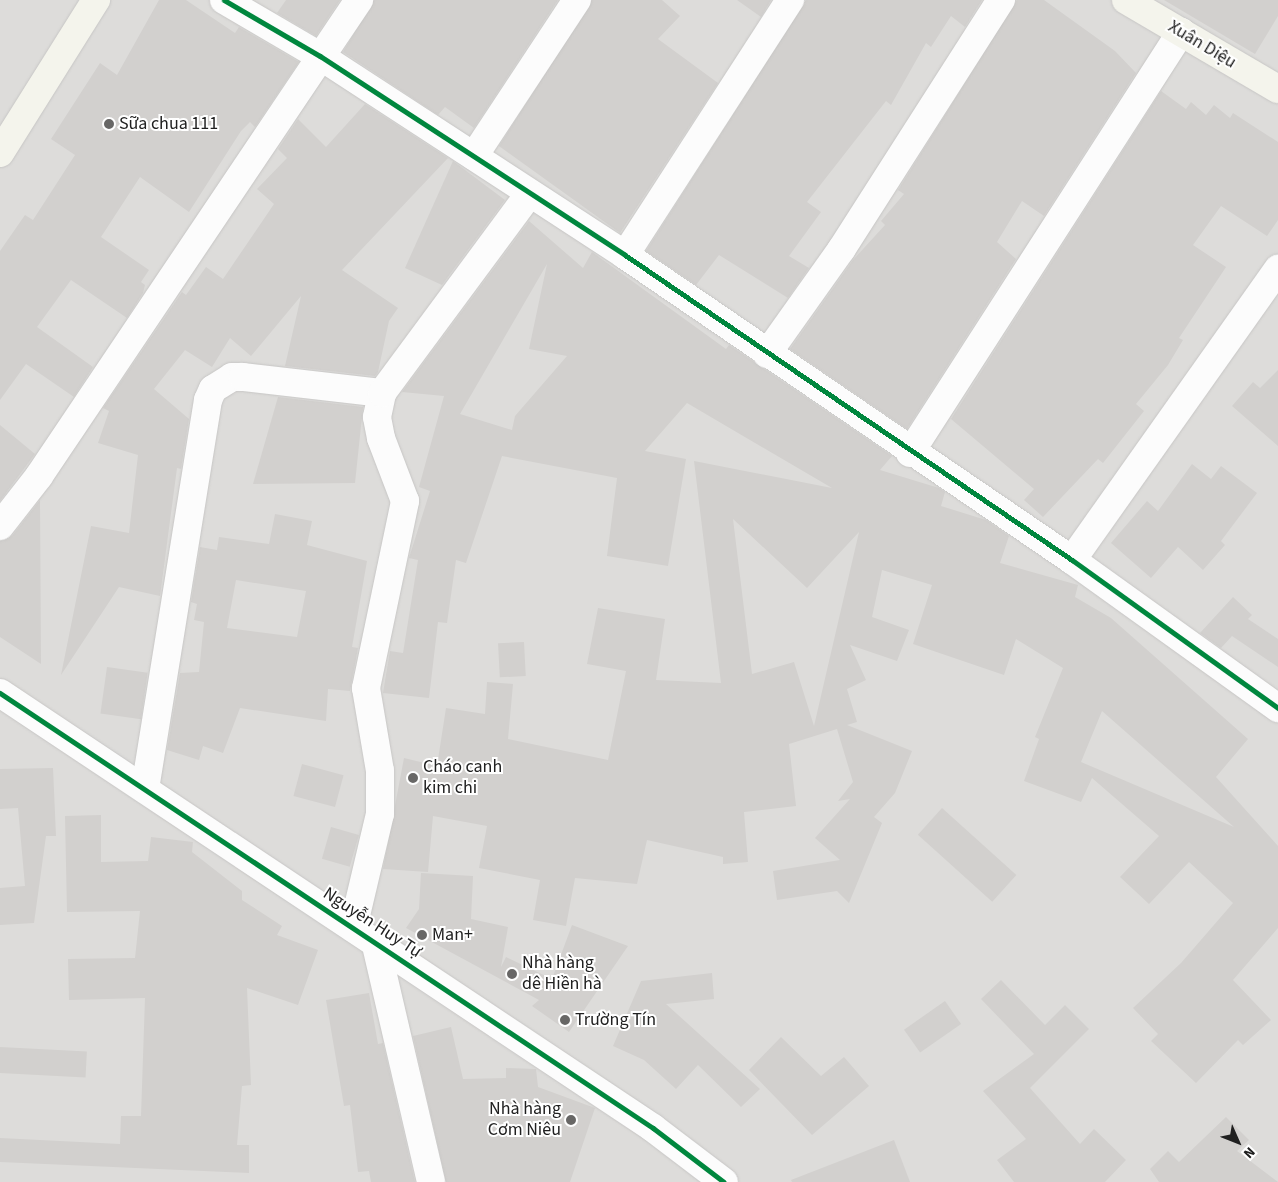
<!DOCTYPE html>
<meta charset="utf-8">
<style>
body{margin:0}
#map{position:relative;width:1278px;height:1182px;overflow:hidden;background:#eeece9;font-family:"Source Sans 3",sans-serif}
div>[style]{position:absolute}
.residential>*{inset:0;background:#dddcda;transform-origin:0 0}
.building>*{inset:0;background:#d2d0ce;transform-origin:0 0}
.roads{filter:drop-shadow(0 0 1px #c7c6c5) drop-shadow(0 0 1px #c7c6c5)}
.street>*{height:28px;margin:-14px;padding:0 14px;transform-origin:14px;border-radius:14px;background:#fcfcfc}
.secondary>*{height:28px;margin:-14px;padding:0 14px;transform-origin:14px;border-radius:14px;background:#f4f4ec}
.cycleway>*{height:5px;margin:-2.5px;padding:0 2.5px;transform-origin:2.5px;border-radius:2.5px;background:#00873e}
.dots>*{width:14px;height:14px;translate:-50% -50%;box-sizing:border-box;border:2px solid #fff;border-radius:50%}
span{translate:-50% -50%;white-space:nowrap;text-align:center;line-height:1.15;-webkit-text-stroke:4px #fff;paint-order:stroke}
.street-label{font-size:18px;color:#202020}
.poi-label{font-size:18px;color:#202020}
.left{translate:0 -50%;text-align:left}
.right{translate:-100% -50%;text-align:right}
.north{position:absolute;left:1213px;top:1117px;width:50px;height:50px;-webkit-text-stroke:4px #fff;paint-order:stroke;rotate:134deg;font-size:14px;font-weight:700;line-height:20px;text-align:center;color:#202020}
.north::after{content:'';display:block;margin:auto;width:18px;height:22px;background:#202020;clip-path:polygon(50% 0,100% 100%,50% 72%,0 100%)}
</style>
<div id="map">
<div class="residential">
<div style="left:0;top:0;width:1278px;height:1182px"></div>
</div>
<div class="building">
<div style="clip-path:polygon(159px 0,186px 0,235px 33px,239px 27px,299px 62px,255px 127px,250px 122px,241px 131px,189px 212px,140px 177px,101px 237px,149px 270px,141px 282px,145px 285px,143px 293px,127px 318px,71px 280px,37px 327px,93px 367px,74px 397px,26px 364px,0 400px,0 251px,25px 215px,33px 220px,75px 155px,51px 139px,100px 63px,117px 75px)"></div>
<div style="clip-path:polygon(286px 0,340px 0,316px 36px,277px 13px)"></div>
<div style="clip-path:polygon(374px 0,558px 0,474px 128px,445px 107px,438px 115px,343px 52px)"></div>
<div style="clip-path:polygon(592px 0,662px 0,680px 16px,658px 39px,718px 83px,620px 233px,499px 146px)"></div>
<div style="clip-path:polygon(737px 0,771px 0,761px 17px)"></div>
<div style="clip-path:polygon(806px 0,982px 0,965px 27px,951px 16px,931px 47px,926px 43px,891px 105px,886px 101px,807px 202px,821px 212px,789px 256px,809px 268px,788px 298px,719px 255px,696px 285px,646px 251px)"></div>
<div style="clip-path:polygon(1017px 0,1044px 0,1115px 51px,1136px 73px,1044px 216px,1022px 201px,997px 242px,1016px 259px,907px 429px,790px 349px,853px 260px,885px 225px,881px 221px,904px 194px,898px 190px)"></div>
<div style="clip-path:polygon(1164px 0,1278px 0,1278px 16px,1255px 54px)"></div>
<div style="clip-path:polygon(1161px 91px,1186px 109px,1191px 102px,1206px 115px,1214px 105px,1230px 118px,1233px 113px,1278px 142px,1278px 220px,1267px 236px,1221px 206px,1193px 245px,1226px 267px,1179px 338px,1183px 340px,1168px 365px,1136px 404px,1144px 411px,1103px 463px,1098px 459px,1043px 517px,1024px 500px,1034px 489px,951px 419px)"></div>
<div style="clip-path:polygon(365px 104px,448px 158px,342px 270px,398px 308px,389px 321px,378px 372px,375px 376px,285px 366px,301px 296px,251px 356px,230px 338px,212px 367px,185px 350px,154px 389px,189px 419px,181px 469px,177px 468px,160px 596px,119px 587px,61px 675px,91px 526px,129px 533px,138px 455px,98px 443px,109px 411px,103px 408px,182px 292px,186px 295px,206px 267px,223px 279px,274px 204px,257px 189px,287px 158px,278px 149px,298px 119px,326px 147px)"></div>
<div style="clip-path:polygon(453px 161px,505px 200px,442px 285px,405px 268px)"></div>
<div style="clip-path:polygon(evenodd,529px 221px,583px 268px,592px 252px,726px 349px,729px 345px,892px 456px,880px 470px,939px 488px,945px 492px,941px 506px,986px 520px,1009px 536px,1000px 563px,1078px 585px,1075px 597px,1111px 618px,1248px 739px,1216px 777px,1278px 846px,1278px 928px,1233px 980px,1271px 1020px,1243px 1045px,1238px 1040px,1196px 1083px,1151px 1041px,1158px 1034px,1133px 1008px,1181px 963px,1233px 903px,1189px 862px,1149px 904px,1120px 877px,1159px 836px,1092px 778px,1081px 802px,1024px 781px,1039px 739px,1035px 737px,1063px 668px,1016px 639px,1004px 675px,913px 644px,932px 585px,882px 570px,872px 617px,909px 630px,897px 661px,850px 645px,866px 680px,847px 689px,857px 722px,847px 725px,912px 751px,895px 793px,874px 817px,882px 823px,849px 903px,837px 891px,777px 900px,773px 871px,840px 860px,815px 838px,850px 799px,838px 801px,853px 782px,837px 729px,789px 744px,796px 806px,744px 812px,748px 862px,723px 864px,723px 857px,647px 840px,637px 884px,575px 878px,566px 926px,533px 920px,540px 880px,479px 868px,487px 826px,433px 816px,428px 872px,383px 869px,404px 758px,437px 766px,446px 708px,485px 714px,487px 682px,513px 684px,508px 739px,608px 760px,626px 671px,587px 664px,598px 608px,665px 619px,656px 680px,721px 683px,694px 461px,832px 488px,687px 403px,645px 451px,686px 459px,668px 566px,607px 556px,617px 478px,502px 456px,466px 563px,456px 560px,447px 623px,438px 622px,429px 698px,383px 693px,390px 651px,403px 653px,418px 560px,409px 558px,430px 491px,419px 487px,444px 396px,402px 392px,529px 221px,547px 264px,529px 349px,567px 356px,515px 416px,512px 430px,460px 414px,547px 264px,529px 221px,733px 519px,807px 588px,859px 532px,814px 726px,794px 662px,752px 674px,733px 519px,529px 221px,1102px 711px,1234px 827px,1081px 762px,1102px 711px)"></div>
<div style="clip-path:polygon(1278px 370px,1278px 446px,1232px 406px,1253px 382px,1260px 388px)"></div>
<div style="clip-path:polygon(278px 397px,363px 407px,355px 483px,253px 484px)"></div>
<div style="clip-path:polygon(0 425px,35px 454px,0 501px)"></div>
<div style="clip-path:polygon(1192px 464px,1211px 479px,1221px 466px,1257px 493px,1221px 541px,1225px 545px,1203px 570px,1178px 547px,1151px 578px,1111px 543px,1147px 501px,1158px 511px)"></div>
<div style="clip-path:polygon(40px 500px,41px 664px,0 637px,0 541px,12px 536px)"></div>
<div style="clip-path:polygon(evenodd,275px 514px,312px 521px,307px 545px,367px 561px,352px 647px,358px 648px,350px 691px,328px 689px,326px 721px,240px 708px,223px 753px,203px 746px,199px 760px,167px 750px,180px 673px,199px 672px,204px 622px,194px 620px,197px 604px,191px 602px,200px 547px,217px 550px,219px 537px,269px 544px,275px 514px,236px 580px,306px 591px,297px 637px,227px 628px,236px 580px)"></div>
<div style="clip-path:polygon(1233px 597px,1252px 615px,1248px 619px,1278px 639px,1278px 667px,1232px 636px,1221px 648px,1200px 633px)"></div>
<div style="left:524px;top:642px;width:34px;height:26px;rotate:87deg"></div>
<div style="left:107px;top:667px;width:41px;height:47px;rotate:8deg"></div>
<div style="left:302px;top:764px;width:43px;height:33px;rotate:15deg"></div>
<div style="clip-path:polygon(53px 768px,56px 836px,46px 836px,34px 923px,0 925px,0 888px,25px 886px,18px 808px,0 809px,0 769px)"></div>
<div style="left:942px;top:808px;width:100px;height:36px;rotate:42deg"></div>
<div style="clip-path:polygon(101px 815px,101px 862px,148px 861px,151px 837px,193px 842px,192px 852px,242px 891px,242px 900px,282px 926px,277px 935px,318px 950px,298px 1005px,247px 988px,251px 1085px,242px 1086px,237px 1145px,249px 1145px,249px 1173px,0 1162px,0 1138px,120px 1144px,121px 1116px,141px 1116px,145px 998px,69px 1000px,68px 959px,135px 958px,140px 911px,67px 912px,65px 816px)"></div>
<div style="left:331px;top:827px;width:29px;height:33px;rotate:16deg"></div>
<div style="clip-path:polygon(421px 873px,473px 876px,471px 919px,508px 927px,501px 967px,506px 957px,552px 979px,572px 925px,628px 946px,569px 1032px,532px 1006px,539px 1000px,406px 928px,419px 909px)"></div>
<div style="clip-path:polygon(712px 973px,714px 999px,666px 1004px,760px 1089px,741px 1107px,698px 1065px,676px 1089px,644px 1060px,613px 1046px,641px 981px)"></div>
<div style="clip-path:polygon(1001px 980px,1045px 1025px,1065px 1005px,1089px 1029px,1030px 1088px,1080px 1144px,1094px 1129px,1126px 1160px,1105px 1182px,1014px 1182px,997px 1160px,1026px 1139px,983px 1091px,1034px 1054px,981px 999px)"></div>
<div style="clip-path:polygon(369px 993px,378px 1044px,383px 1043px,415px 1182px,371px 1182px,369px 1171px,358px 1172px,350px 1105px,344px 1106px,326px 1000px)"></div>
<div style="left:945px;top:1001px;width:28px;height:50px;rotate:55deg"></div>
<div style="clip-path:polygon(451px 1027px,463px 1079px,506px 1078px,506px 1068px,536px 1069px,538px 1087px,595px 1108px,570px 1182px,446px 1182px,413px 1036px)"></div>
<div style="clip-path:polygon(781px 1037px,821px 1076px,844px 1057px,869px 1086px,812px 1135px,749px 1070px)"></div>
<div style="left:0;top:1047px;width:87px;height:26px;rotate:3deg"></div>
<div style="clip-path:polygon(1226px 1117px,1249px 1140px,1237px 1151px,1278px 1182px,1159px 1182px,1150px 1169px,1168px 1151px,1179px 1162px)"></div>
<div style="clip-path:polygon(894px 1140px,910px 1182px,792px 1182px,791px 1180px)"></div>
</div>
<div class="roads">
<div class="street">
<div style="left:224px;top:0;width:111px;rotate:30.3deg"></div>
<div style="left:320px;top:56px;width:364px;rotate:33.1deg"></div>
<div style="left:625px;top:255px;width:541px;rotate:34.31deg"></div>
<div style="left:1072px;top:560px;width:254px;rotate:35.7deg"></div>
<div style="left:474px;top:156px;width:187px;rotate:-56.6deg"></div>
<div style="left:625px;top:255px;width:304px;rotate:-57.1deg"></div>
<div style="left:767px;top:354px;width:128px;rotate:-54.6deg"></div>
<div style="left:841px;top:250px;width:297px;rotate:-57.4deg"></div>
<div style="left:910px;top:453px;width:501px;rotate:-57.23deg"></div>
<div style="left:0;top:526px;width:63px;rotate:-52deg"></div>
<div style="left:39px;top:476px;width:574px;rotate:-56.09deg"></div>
<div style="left:1072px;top:560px;width:357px;rotate:-54.7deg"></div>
<div style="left:0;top:693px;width:785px;rotate:33.67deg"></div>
<div style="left:653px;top:1128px;width:89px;rotate:37.3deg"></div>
<div style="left:145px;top:789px;width:394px;rotate:-80.8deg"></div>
<div style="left:208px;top:400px;width:12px;rotate:-66deg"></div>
<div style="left:213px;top:389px;width:22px;rotate:-32deg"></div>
<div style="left:232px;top:377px;width:11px"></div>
<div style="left:243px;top:377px;width:140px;rotate:6.6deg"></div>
<div style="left:353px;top:928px;width:117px;rotate:-76.7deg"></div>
<div style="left:380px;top:814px;width:43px;rotate:-90deg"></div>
<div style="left:380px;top:771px;width:84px;rotate:-99.6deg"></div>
<div style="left:366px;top:688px;width:191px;rotate:-78.2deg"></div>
<div style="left:405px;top:501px;width:67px;rotate:-110.9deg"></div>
<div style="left:381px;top:438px;width:21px;rotate:-101deg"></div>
<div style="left:377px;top:417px;width:25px;rotate:-78deg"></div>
<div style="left:382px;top:393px;width:247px;rotate:-53.5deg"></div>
<div style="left:375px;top:941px;width:247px;rotate:76.9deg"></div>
</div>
<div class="secondary">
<div style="left:1126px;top:0;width:176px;rotate:30.4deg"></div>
<div style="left:0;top:153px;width:181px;rotate:-57.9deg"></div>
</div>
</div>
<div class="cycleway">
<div style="left:224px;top:0;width:111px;rotate:30.3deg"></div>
<div style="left:320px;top:56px;width:364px;rotate:33.1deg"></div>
<div style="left:625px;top:255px;width:541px;rotate:34.31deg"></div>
<div style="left:1072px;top:560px;width:254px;rotate:35.7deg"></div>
<div style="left:0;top:693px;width:785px;rotate:33.67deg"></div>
<div style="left:653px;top:1128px;width:89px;rotate:37.3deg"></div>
</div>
<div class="dots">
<div style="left:109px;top:124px;background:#686766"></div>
<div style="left:413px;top:778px;background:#686766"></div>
<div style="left:422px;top:935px;background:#686766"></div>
<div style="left:512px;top:974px;background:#686766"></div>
<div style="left:565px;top:1020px;background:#686766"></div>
<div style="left:571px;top:1120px;background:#686766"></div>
</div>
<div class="street-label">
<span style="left:1202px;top:45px;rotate:31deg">Xuân Diệu</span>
<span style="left:372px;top:923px;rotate:33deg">Nguyễn Huy Tự</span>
</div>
<div class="poi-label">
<span class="left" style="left:119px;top:124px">Sữa chua 111</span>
<span class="left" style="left:423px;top:778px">Cháo canh<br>kim chi</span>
<span class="left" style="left:432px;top:935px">Man+</span>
<span class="left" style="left:522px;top:974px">Nhà hàng<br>dê Hiền hà</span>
<span class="left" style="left:575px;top:1020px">Trường Tín</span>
<span class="right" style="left:561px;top:1120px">Nhà hàng<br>Cơm Niêu</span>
</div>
<div class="north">N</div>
</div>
